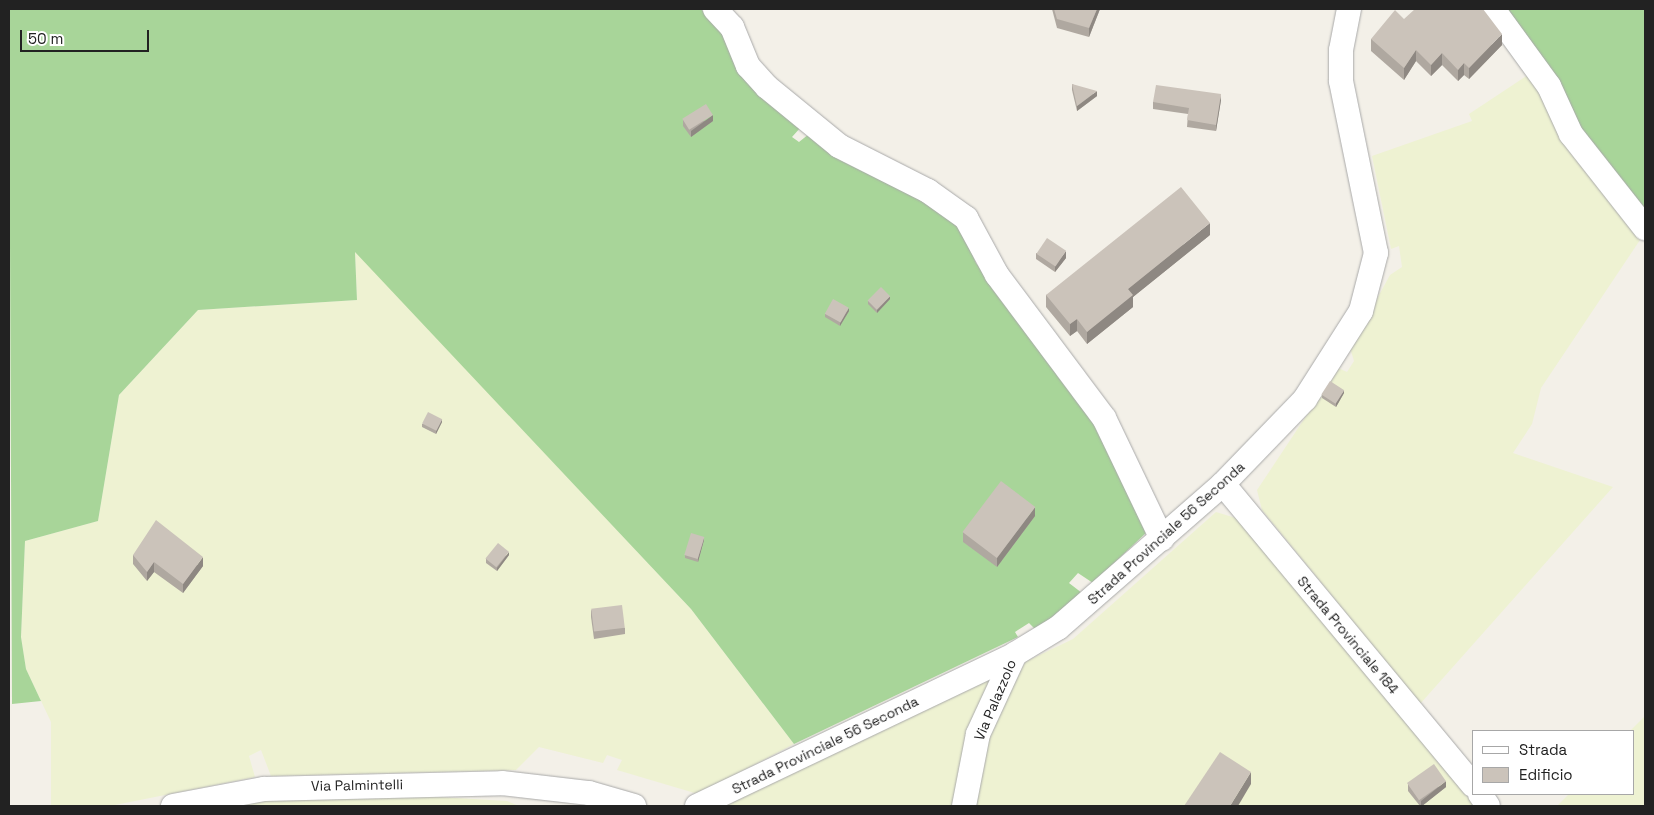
<!DOCTYPE html>
<style>
body{margin:0}
#map{position:relative;width:1654px;height:815px;overflow:hidden;background:#f3f0e8;font-family:"Space Grotesk",sans-serif}
div>[style]{position:absolute}
.farmland>*{inset:0;background:#eef2d2}
.forest>*{inset:0;background:#a8d599}
.roads{filter:drop-shadow(0 0 1px #a9a9a9) drop-shadow(0 0 1px #a9a9a9)}
.minor>*{height:24px;margin:-12px;padding:0 12px;transform-origin:12px;border-radius:12px;background:#fff}
.wall>*{inset:0;background:#afa8a0}
.shaded-wall>*{inset:0;background:#8e8882}
.building>*{inset:0;background:#cbc3ba;transform-origin:0 0}
span{translate:-50% -50%;white-space:nowrap;text-align:center;line-height:1.15;-webkit-text-stroke:4px #fff;paint-order:stroke}
.street-label{font-size:14px;color:#222}
.frame{position:absolute;inset:0;border:10px solid #222;pointer-events:none}
.legend{position:absolute;left:1472px;top:730px;width:162px;height:65px;box-sizing:border-box;background:#fff;border:1px solid #a7a7a7;margin:0;padding:6px 9px;list-style:none;font-size:15px;color:#222}
.legend li{display:flex;align-items:center;gap:10px;height:25px}
.legend b{width:25px;border:1px solid #a7a7a7}
.scale{position:absolute;left:20px;top:30px;width:129px;height:22px;box-sizing:border-box;border:2px solid #222;border-top:0;padding-left:6px;font-size:15px;line-height:18px;white-space:nowrap;color:#222;-webkit-text-stroke:4px #fff;paint-order:stroke}
</style>
<div id="map">
<div class="farmland">
<div style="clip-path:polygon(1528px 75px,1644px 234px,1541px 388px,1532px 424px,1513px 453px,1613px 487px,1420px 704px,1262px 510px,1257px 490px,1338px 368px,1347px 372px,1354px 361px,1350px 348px,1390px 275px,1402px 267px,1399px 246px,1391px 249px,1372px 156px,1472px 121px,1469px 114px)"></div>
<div style="clip-path:polygon(355px 251px,691px 609px,794px 744px,698px 794px,617px 770px,622px 760px,607px 755px,603px 763px,539px 747px,516px 770px,271px 776px,261px 750px,249px 756px,255px 777px,110px 806px,51px 806px,51px 722px,26px 669px,21px 637px,25px 541px,98px 521px,119px 395px,198px 310px,357px 300px)"></div>
<div style="clip-path:polygon(1216px 512px,1239px 519px,1250px 531px,1475px 806px,975px 806px,987px 737px,1025px 662px,1073px 639px)"></div>
<div style="clip-path:polygon(995px 674px,955px 806px,720px 806px)"></div>
<div style="clip-path:polygon(1645px 716px,1645px 806px,1557px 806px,1569px 794px,1633px 794px,1630px 731px)"></div>
<div style="clip-path:polygon(336px 791px,507px 801px,519px 806px,227px 806px)"></div>
</div>
<div class="forest">
<div style="clip-path:polygon(9px 9px,701px 9px,801px 127px,792px 137px,799px 142px,809px 134px,832px 153px,939px 210px,963px 232px,976px 263px,1094px 418px,1149px 530px,1093px 583px,1078px 573px,1069px 583px,1082px 593px,1036px 630px,1029px 623px,1015px 632px,1018px 637px,794px 744px,691px 609px,355px 252px,357px 300px,198px 310px,119px 395px,98px 521px,25px 541px,21px 637px,26px 669px,41px 701px,12px 704px)"></div>
<div style="clip-path:polygon(1500px 9px,1645px 9px,1645px 218px,1574px 125px)"></div>
</div>
<div class="roads">
<div class="minor">
<div style="left:715px;top:9px;width:25px;rotate:47deg"></div>
<div style="left:732px;top:27px;width:42px;rotate:67.7deg"></div>
<div style="left:748px;top:66px;width:28px;rotate:48deg"></div>
<div style="left:767px;top:87px;width:93px;rotate:39.3deg"></div>
<div style="left:839px;top:146px;width:100px;rotate:26.8deg"></div>
<div style="left:928px;top:191px;width:47px;rotate:35.4deg"></div>
<div style="left:966px;top:218px;width:65px;rotate:61.5deg"></div>
<div style="left:997px;top:275px;width:179px;rotate:53.2deg"></div>
<div style="left:1104px;top:418px;width:134px;rotate:64.4deg"></div>
<div style="left:1493px;top:9px;width:95px;rotate:54deg"></div>
<div style="left:1549px;top:86px;width:53px;rotate:65.4deg"></div>
<div style="left:1571px;top:134px;width:120px;rotate:51.8deg"></div>
<div style="left:1223px;top:484px;width:391px;rotate:50.3deg"></div>
<div style="left:1480px;top:794px;width:14px;rotate:56deg"></div>
<div style="left:173px;top:806px;width:93px;rotate:-10.6deg"></div>
<div style="left:264px;top:789px;width:238px;rotate:-1.4deg"></div>
<div style="left:502px;top:783px;width:88px;rotate:6.6deg"></div>
<div style="left:589px;top:793px;width:47px;rotate:16.1deg"></div>
<div style="left:697px;top:806px;width:352px;rotate:-25.5deg"></div>
<div style="left:1015px;top:654px;width:50px;rotate:-31.2deg"></div>
<div style="left:1058px;top:628px;width:219px;rotate:-41.1deg"></div>
<div style="left:1223px;top:484px;width:118px;rotate:-46deg"></div>
<div style="left:1305px;top:399px;width:104px;rotate:-57.5deg"></div>
<div style="left:1361px;top:311px;width:60px;rotate:-75.5deg"></div>
<div style="left:1376px;top:253px;width:176px;rotate:-101.5deg"></div>
<div style="left:1341px;top:81px;width:31px;rotate:-90deg"></div>
<div style="left:1341px;top:50px;width:42px;rotate:-79deg"></div>
<div style="left:964px;top:806px;width:73px;rotate:-79deg"></div>
<div style="left:978px;top:734px;width:88px;rotate:-65.2deg"></div>
</div>
</div>
<div class="wall">
<div style="clip-path:polygon(1052px 9px,1100px 9px,1089px 37px,1057px 28px)"></div>
<div style="clip-path:polygon(1371px 39px,1502px 45px,1469px 79px,1464px 75px,1458px 81px,1442px 65px,1431px 76px,1416px 61px,1404px 80px,1371px 51px)"></div>
<div style="clip-path:polygon(1072px 84px,1097px 96px,1077px 111px,1072px 90px)"></div>
<div style="clip-path:polygon(1221px 100px,1216px 131px,1187px 127px,1188px 114px,1153px 109px,1153px 102px)"></div>
<div style="clip-path:polygon(683px 120px,713px 121px,691px 137px,683px 126px)"></div>
<div style="clip-path:polygon(1210px 235px,1133px 297px,1133px 307px,1087px 344px,1077px 331px,1070px 336px,1046px 307px,1046px 295px)"></div>
<div style="clip-path:polygon(1036px 253px,1066px 258px,1055px 272px,1036px 259px)"></div>
<div style="clip-path:polygon(890px 299px,877px 313px,868px 304px,868px 301px)"></div>
<div style="clip-path:polygon(849px 311px,840px 326px,825px 317px,825px 314px)"></div>
<div style="clip-path:polygon(1344px 393px,1336px 407px,1322px 398px,1322px 395px)"></div>
<div style="clip-path:polygon(442px 422px,436px 434px,422px 427px,422px 424px)"></div>
<div style="clip-path:polygon(1035px 516px,997px 567px,963px 542px,963px 532px)"></div>
<div style="clip-path:polygon(704px 540px,698px 562px,685px 558px,685px 555px)"></div>
<div style="clip-path:polygon(133px 555px,203px 566px,183px 593px,154px 572px,147px 581px,133px 564px)"></div>
<div style="clip-path:polygon(509px 555px,497px 571px,486px 563px,486px 559px)"></div>
<div style="clip-path:polygon(591px 610px,625px 628px,625px 634px,594px 639px,591px 617px)"></div>
<div style="clip-path:polygon(1408px 784px,1446px 787px,1422px 806px,1420px 806px,1408px 791px)"></div>
</div>
<div class="shaded-wall">
<div style="clip-path:polygon(1097px 9px,1100px 9px,1089px 37px,1089px 28px)"></div>
<div style="clip-path:polygon(1502px 34px,1502px 45px,1469px 79px,1469px 68px)"></div>
<div style="clip-path:polygon(1416px 50px,1416px 61px,1404px 80px,1404px 68px)"></div>
<div style="clip-path:polygon(1442px 53px,1442px 65px,1431px 76px,1431px 65px)"></div>
<div style="clip-path:polygon(1464px 63px,1464px 75px,1458px 81px,1458px 70px)"></div>
<div style="clip-path:polygon(1097px 91px,1097px 96px,1077px 111px,1077px 106px)"></div>
<div style="clip-path:polygon(1221px 94px,1221px 100px,1216px 131px,1216px 125px)"></div>
<div style="clip-path:polygon(713px 115px,713px 121px,691px 137px,691px 131px)"></div>
<div style="clip-path:polygon(1210px 223px,1210px 235px,1133px 297px,1133px 307px,1087px 344px,1087px 332px,1128px 289px)"></div>
<div style="clip-path:polygon(1066px 251px,1066px 258px,1055px 272px,1055px 266px)"></div>
<div style="clip-path:polygon(890px 296px,890px 299px,877px 313px,877px 310px)"></div>
<div style="clip-path:polygon(849px 308px,849px 311px,840px 326px,840px 323px)"></div>
<div style="clip-path:polygon(1077px 319px,1077px 331px,1070px 336px,1070px 324px)"></div>
<div style="clip-path:polygon(1344px 390px,1344px 393px,1336px 407px,1336px 403px)"></div>
<div style="clip-path:polygon(442px 419px,442px 422px,436px 434px,436px 431px)"></div>
<div style="clip-path:polygon(1035px 507px,1035px 516px,997px 567px,997px 558px)"></div>
<div style="clip-path:polygon(704px 537px,704px 540px,698px 562px,698px 558px)"></div>
<div style="clip-path:polygon(509px 552px,509px 555px,497px 571px,497px 568px)"></div>
<div style="clip-path:polygon(203px 557px,203px 566px,183px 593px,183px 584px)"></div>
<div style="clip-path:polygon(154px 562px,154px 572px,147px 581px,147px 572px)"></div>
<div style="clip-path:polygon(1251px 772px,1251px 784px,1238px 806px,1230px 806px)"></div>
<div style="clip-path:polygon(1446px 781px,1446px 787px,1422px 806px,1421px 806px,1421px 801px)"></div>
</div>
<div class="building">
<div style="clip-path:polygon(1054px 9px,1097px 9px,1089px 28px,1057px 19px)"></div>
<div style="clip-path:polygon(1415px 9px,1483px 9px,1502px 34px,1469px 68px,1464px 63px,1458px 70px,1442px 53px,1431px 65px,1416px 50px,1404px 68px,1371px 39px,1395px 10px,1404px 19px)"></div>
<div style="clip-path:polygon(1072px 84px,1097px 91px,1077px 106px)"></div>
<div style="clip-path:polygon(1156px 85px,1221px 94px,1216px 125px,1187px 120px,1189px 108px,1153px 102px)"></div>
<div style="left:706px;top:104px;width:13px;height:28px;rotate:58deg"></div>
<div style="clip-path:polygon(1181px 187px,1210px 223px,1128px 289px,1133px 295px,1087px 332px,1077px 319px,1070px 324px,1046px 295px)"></div>
<div style="left:1047px;top:238px;width:23px;height:19px;rotate:34deg"></div>
<div style="left:881px;top:287px;width:13px;height:19px;rotate:45deg"></div>
<div style="left:833px;top:299px;width:18px;height:17px;rotate:29deg"></div>
<div style="left:1330px;top:381px;width:17px;height:16px;rotate:33deg"></div>
<div style="left:428px;top:412px;width:16px;height:13px;rotate:27deg"></div>
<div style="left:1001px;top:481px;width:43px;height:64px;rotate:37deg"></div>
<div style="clip-path:polygon(156px 520px,203px 557px,183px 584px,154px 562px,147px 572px,133px 555px)"></div>
<div style="left:691px;top:533px;width:14px;height:23px;rotate:17deg"></div>
<div style="left:498px;top:543px;width:14px;height:20px;rotate:39deg"></div>
<div style="left:622px;top:605px;width:23px;height:31px;rotate:83deg"></div>
<div style="clip-path:polygon(1220px 752px,1251px 772px,1230px 806px,1184px 806px)"></div>
<div style="left:1434px;top:764px;width:21px;height:33px;rotate:55deg"></div>
</div>
<div class="street-label">
<span style="left:1166px;top:533px;rotate:-42deg">Strada Provinciale 56 Seconda</span>
<span style="left:1348px;top:635px;rotate:50deg">Strada Provinciale 184</span>
<span style="left:995px;top:700px;rotate:-67deg">Via Palazzolo</span>
<span style="left:825px;top:745px;rotate:-26deg">Strada Provinciale 56 Seconda</span>
<span style="left:357px;top:785px;rotate:-1deg">Via Palmintelli</span>
</div>
<div class="frame"></div>
<ul class="legend">
<li><b style="height:6px;background:#fff"></b>Strada</li>
<li><b style="height:14px;background:#cbc3ba"></b>Edificio</li>
</ul>
<div class="scale">50 m</div>
</div>
